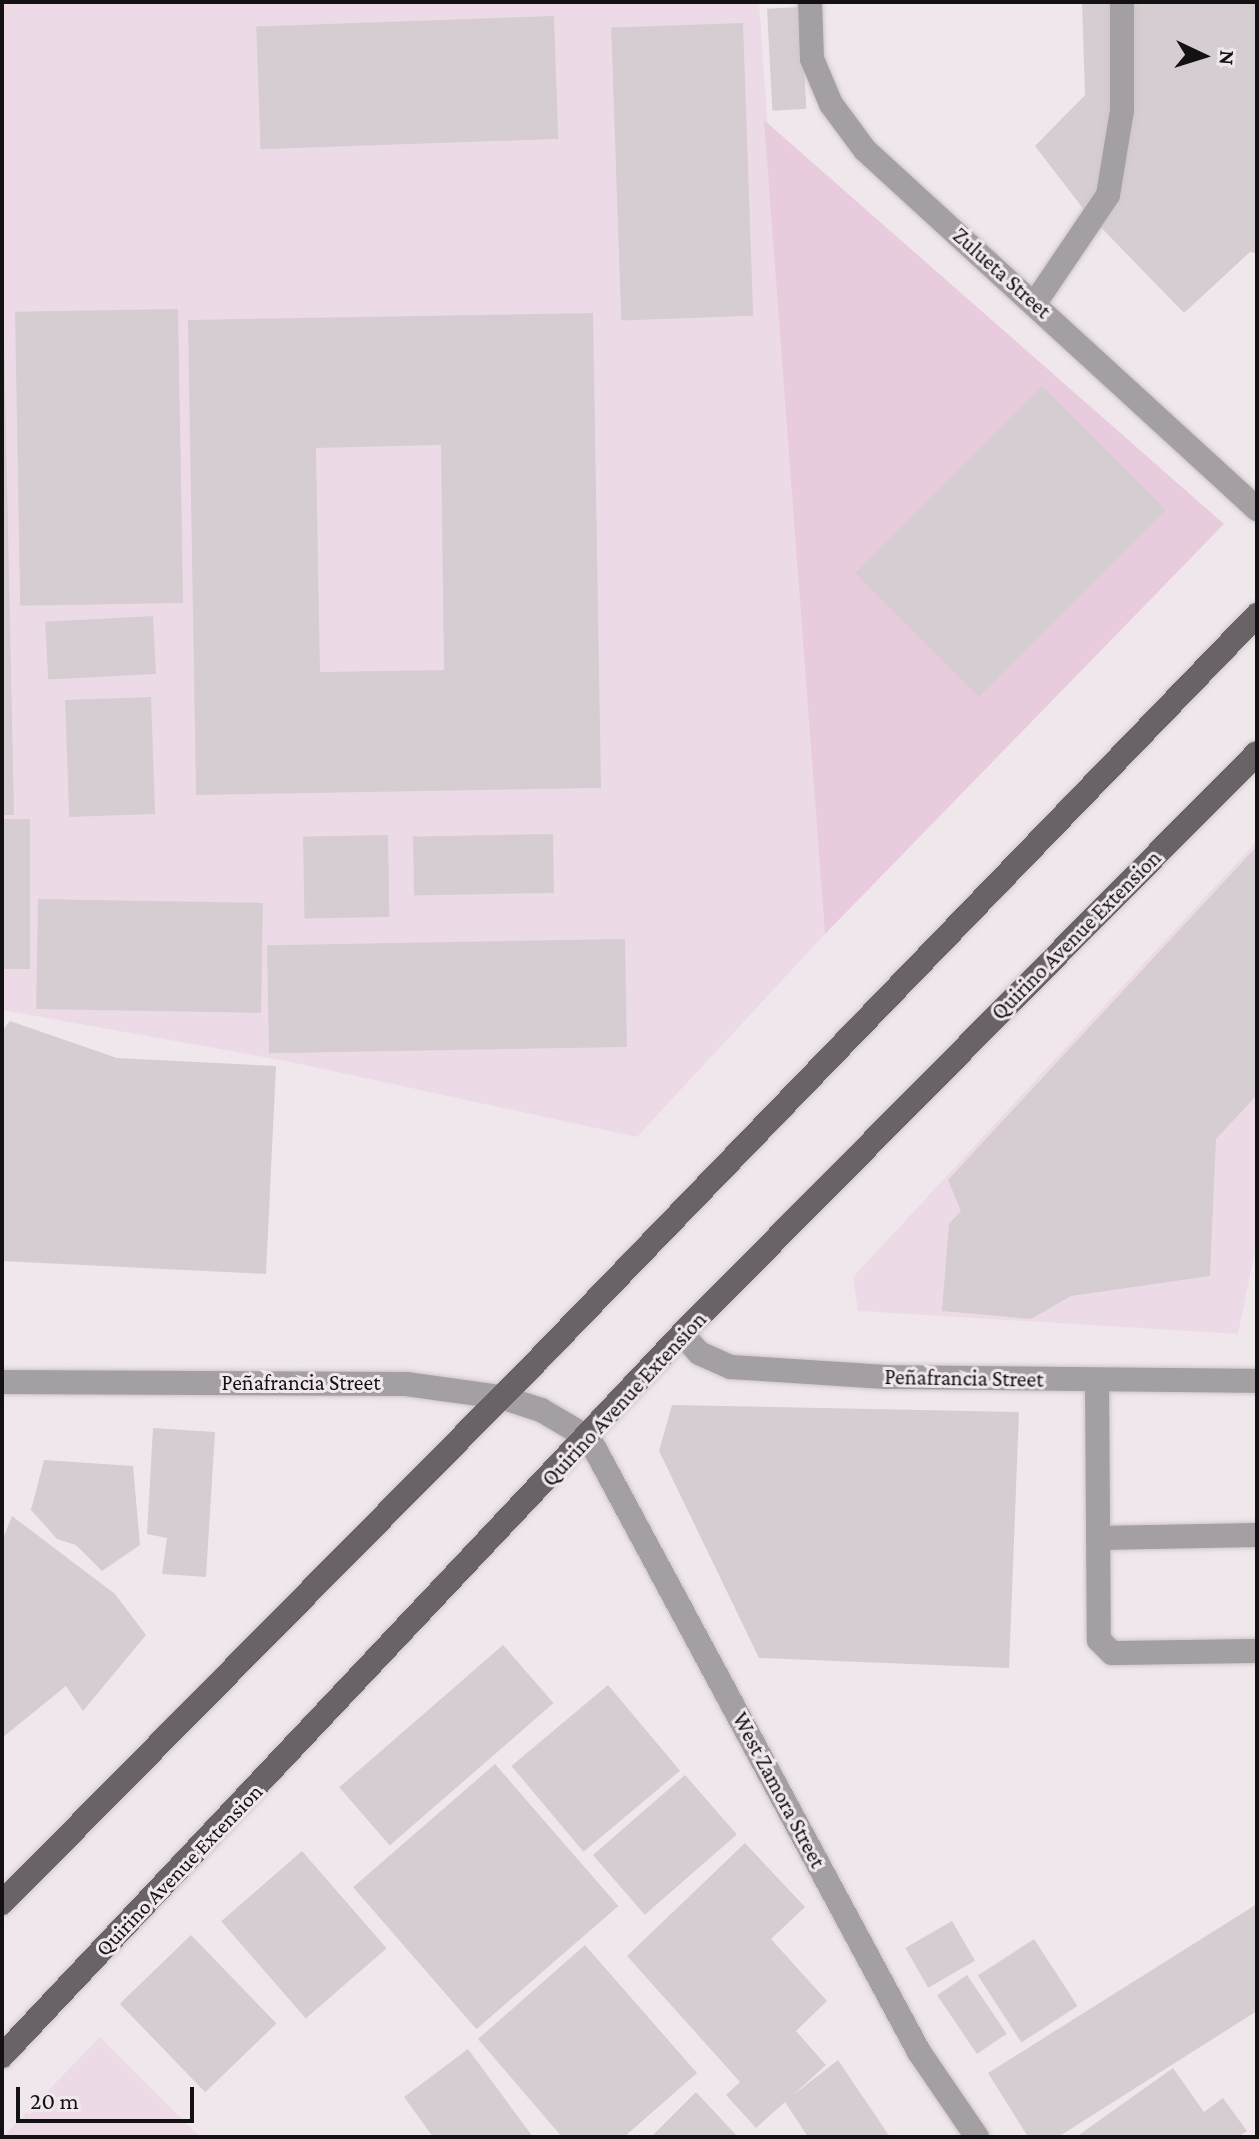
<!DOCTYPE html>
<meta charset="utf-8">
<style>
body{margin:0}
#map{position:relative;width:1259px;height:2139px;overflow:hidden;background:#f0e7ed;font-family:"Crimson Pro",serif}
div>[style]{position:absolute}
.built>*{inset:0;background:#ecdbe6}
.green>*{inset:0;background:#e9cbde}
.building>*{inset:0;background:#d6cdd2;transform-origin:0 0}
.roads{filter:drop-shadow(0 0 2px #cdc5ca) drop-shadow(0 0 2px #cdc5ca)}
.minor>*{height:24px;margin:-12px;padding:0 12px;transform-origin:12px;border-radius:12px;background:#a39fa2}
.major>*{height:24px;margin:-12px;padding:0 12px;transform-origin:12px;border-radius:12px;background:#696266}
span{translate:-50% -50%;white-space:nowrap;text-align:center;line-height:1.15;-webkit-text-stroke:6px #f0e7ed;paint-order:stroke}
.street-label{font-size:22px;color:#141113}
.frame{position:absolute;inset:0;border:4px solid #141113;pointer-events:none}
.north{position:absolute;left:1163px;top:16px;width:80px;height:80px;-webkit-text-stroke:6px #f0e7ed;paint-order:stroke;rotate:94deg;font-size:22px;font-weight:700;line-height:32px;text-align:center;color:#141113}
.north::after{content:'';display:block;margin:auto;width:28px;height:36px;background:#141113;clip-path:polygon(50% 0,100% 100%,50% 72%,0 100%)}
.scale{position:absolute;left:16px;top:2087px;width:178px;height:36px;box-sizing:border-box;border:4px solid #141113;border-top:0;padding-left:10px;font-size:24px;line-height:28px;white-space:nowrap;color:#141113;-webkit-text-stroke:6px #f0e7ed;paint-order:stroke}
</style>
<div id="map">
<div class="built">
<div style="clip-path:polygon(2px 2px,759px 2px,825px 934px,637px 1137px,286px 1061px,2px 1010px)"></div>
<div style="clip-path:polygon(1257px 841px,1257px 1241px,1238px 1334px,858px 1311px,853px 1277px)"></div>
<div style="clip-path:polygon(100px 2037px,200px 2137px,3px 2137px)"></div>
</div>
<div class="green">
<div style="clip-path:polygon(764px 120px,1224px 524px,825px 934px)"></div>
</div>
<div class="building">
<div style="clip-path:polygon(1082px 2px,1257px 2px,1257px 253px,1250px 252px,1184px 313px,1085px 211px,1035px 146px,1085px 95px)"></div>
<div style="left:801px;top:7px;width:102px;height:34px;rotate:87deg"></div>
<div style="left:554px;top:16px;width:123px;height:298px;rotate:88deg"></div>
<div style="left:743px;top:23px;width:293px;height:132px;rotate:88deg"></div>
<div style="clip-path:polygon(2px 241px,14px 815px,2px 815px)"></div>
<div style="left:178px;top:309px;width:294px;height:163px;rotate:89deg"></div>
<div style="clip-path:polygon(evenodd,593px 313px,601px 788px,196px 795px,188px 320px,593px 313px,441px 445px,444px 670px,320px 672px,316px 448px,441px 445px)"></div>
<div style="left:1042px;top:386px;width:175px;height:264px;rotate:45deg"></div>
<div style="left:153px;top:616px;width:58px;height:108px;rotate:87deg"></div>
<div style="left:151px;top:697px;width:117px;height:86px;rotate:88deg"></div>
<div style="left:2px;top:819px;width:28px;height:150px"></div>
<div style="left:553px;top:834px;width:59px;height:140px;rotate:89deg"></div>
<div style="left:388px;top:835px;width:82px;height:85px;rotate:89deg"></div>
<div style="clip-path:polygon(1257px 846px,1257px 1095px,1216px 1139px,1210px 1276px,1071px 1296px,1031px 1319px,942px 1311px,949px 1224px,961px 1211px,948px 1180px)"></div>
<div style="left:38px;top:899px;width:225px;height:110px;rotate:1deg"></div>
<div style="left:625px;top:939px;width:108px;height:358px;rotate:89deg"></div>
<div style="clip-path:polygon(10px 1021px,117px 1058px,276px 1066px,266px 1274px,2px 1261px,2px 1031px)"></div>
<div style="clip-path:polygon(672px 1405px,1019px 1412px,1009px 1668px,759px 1658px,659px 1451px)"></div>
<div style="clip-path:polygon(153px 1428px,215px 1432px,206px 1577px,162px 1574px,167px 1538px,147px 1534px)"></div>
<div style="clip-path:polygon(44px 1460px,133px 1466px,140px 1545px,102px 1571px,76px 1545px,57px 1539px,31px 1510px)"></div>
<div style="clip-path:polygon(12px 1516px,115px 1594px,146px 1635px,83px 1711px,66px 1686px,2px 1738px,2px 1541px)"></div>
<div style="left:503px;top:1645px;width:77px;height:217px;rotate:49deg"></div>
<div style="left:608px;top:1685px;width:112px;height:126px;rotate:50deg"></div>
<div style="left:495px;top:1764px;width:188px;height:188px;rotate:49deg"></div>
<div style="left:685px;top:1775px;width:79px;height:122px;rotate:49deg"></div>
<div style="clip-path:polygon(745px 1843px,805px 1907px,771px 1939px,827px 2001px,796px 2031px,826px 2065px,792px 2096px,838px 2060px,890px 2137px,808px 2137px,785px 2102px,756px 2128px,726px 2095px,740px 2082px,627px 1956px)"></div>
<div style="left:302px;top:1851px;width:129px;height:107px;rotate:49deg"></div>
<div style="clip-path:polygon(1257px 1904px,1257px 2011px,1058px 2137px,1028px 2137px,988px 2073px)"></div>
<div style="left:952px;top:1921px;width:46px;height:54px;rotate:60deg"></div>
<div style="left:191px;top:1935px;width:123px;height:99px;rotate:46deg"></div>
<div style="left:1034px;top:1939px;width:80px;height:67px;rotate:57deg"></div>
<div style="clip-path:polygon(585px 1945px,697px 2073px,624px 2137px,562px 2137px,478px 2039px)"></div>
<div style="left:967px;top:1975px;width:71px;height:36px;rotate:56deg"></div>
<div style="clip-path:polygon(468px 2049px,533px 2137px,433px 2137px,404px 2097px)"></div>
<div style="clip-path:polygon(1173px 2068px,1204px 2112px,1223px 2098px,1247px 2131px,1238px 2137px,1076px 2137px)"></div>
<div style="clip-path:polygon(696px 2092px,738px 2137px,651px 2137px)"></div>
</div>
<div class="roads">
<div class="minor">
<div style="left:810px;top:2px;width:57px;rotate:88deg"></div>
<div style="left:812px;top:59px;width:49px;rotate:67.1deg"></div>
<div style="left:831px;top:104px;width:57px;rotate:53.5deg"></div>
<div style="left:865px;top:150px;width:532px;rotate:42.48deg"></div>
<div style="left:1035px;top:303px;width:130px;rotate:-55.9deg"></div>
<div style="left:1108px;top:195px;width:86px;rotate:-80.6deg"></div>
<div style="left:1122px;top:110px;width:108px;rotate:-90deg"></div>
<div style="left:682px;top:1334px;width:25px;rotate:48deg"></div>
<div style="left:699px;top:1353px;width:35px;rotate:24deg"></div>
<div style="left:731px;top:1367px;width:155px;rotate:3.7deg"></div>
<div style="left:886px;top:1377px;width:371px;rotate:0.6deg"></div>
<div style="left:1097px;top:1380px;width:260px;rotate:89.6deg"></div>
<div style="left:1099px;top:1640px;width:18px;rotate:45deg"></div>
<div style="left:1112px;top:1653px;width:145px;rotate:-0.8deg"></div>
<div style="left:2px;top:1382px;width:404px;rotate:0.3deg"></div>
<div style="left:406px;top:1384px;width:96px;rotate:7.8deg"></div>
<div style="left:501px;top:1397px;width:42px;rotate:18deg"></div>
<div style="left:541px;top:1410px;width:56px;rotate:30.3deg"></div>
<div style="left:589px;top:1438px;width:697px;rotate:61.74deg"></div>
<div style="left:919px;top:2052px;width:103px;rotate:55.7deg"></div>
<div style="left:1098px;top:1538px;width:159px;rotate:-1.1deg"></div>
</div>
<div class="major">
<div style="left:2px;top:1903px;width:766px;rotate:-45.37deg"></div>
<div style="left:540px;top:1358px;width:1033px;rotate:-46.02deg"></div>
<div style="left:2px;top:2056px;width:992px;rotate:-46.72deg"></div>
<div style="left:682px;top:1334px;width:817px;rotate:-45.3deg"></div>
</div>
</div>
<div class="street-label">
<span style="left:1002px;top:273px;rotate:42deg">Zulueta Street</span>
<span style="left:1076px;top:935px;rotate:-45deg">Quirino Avenue Extension</span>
<span style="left:964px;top:1378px;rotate:1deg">Peñafrancia Street</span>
<span style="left:301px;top:1383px">Peñafrancia Street</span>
<span style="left:624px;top:1399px;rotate:-47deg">Quirino Avenue Extension</span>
<span style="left:779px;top:1790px;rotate:62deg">West Zamora Street</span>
<span style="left:179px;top:1870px;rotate:-46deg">Quirino Avenue Extension</span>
</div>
<div class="frame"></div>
<div class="north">N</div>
<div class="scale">20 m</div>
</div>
